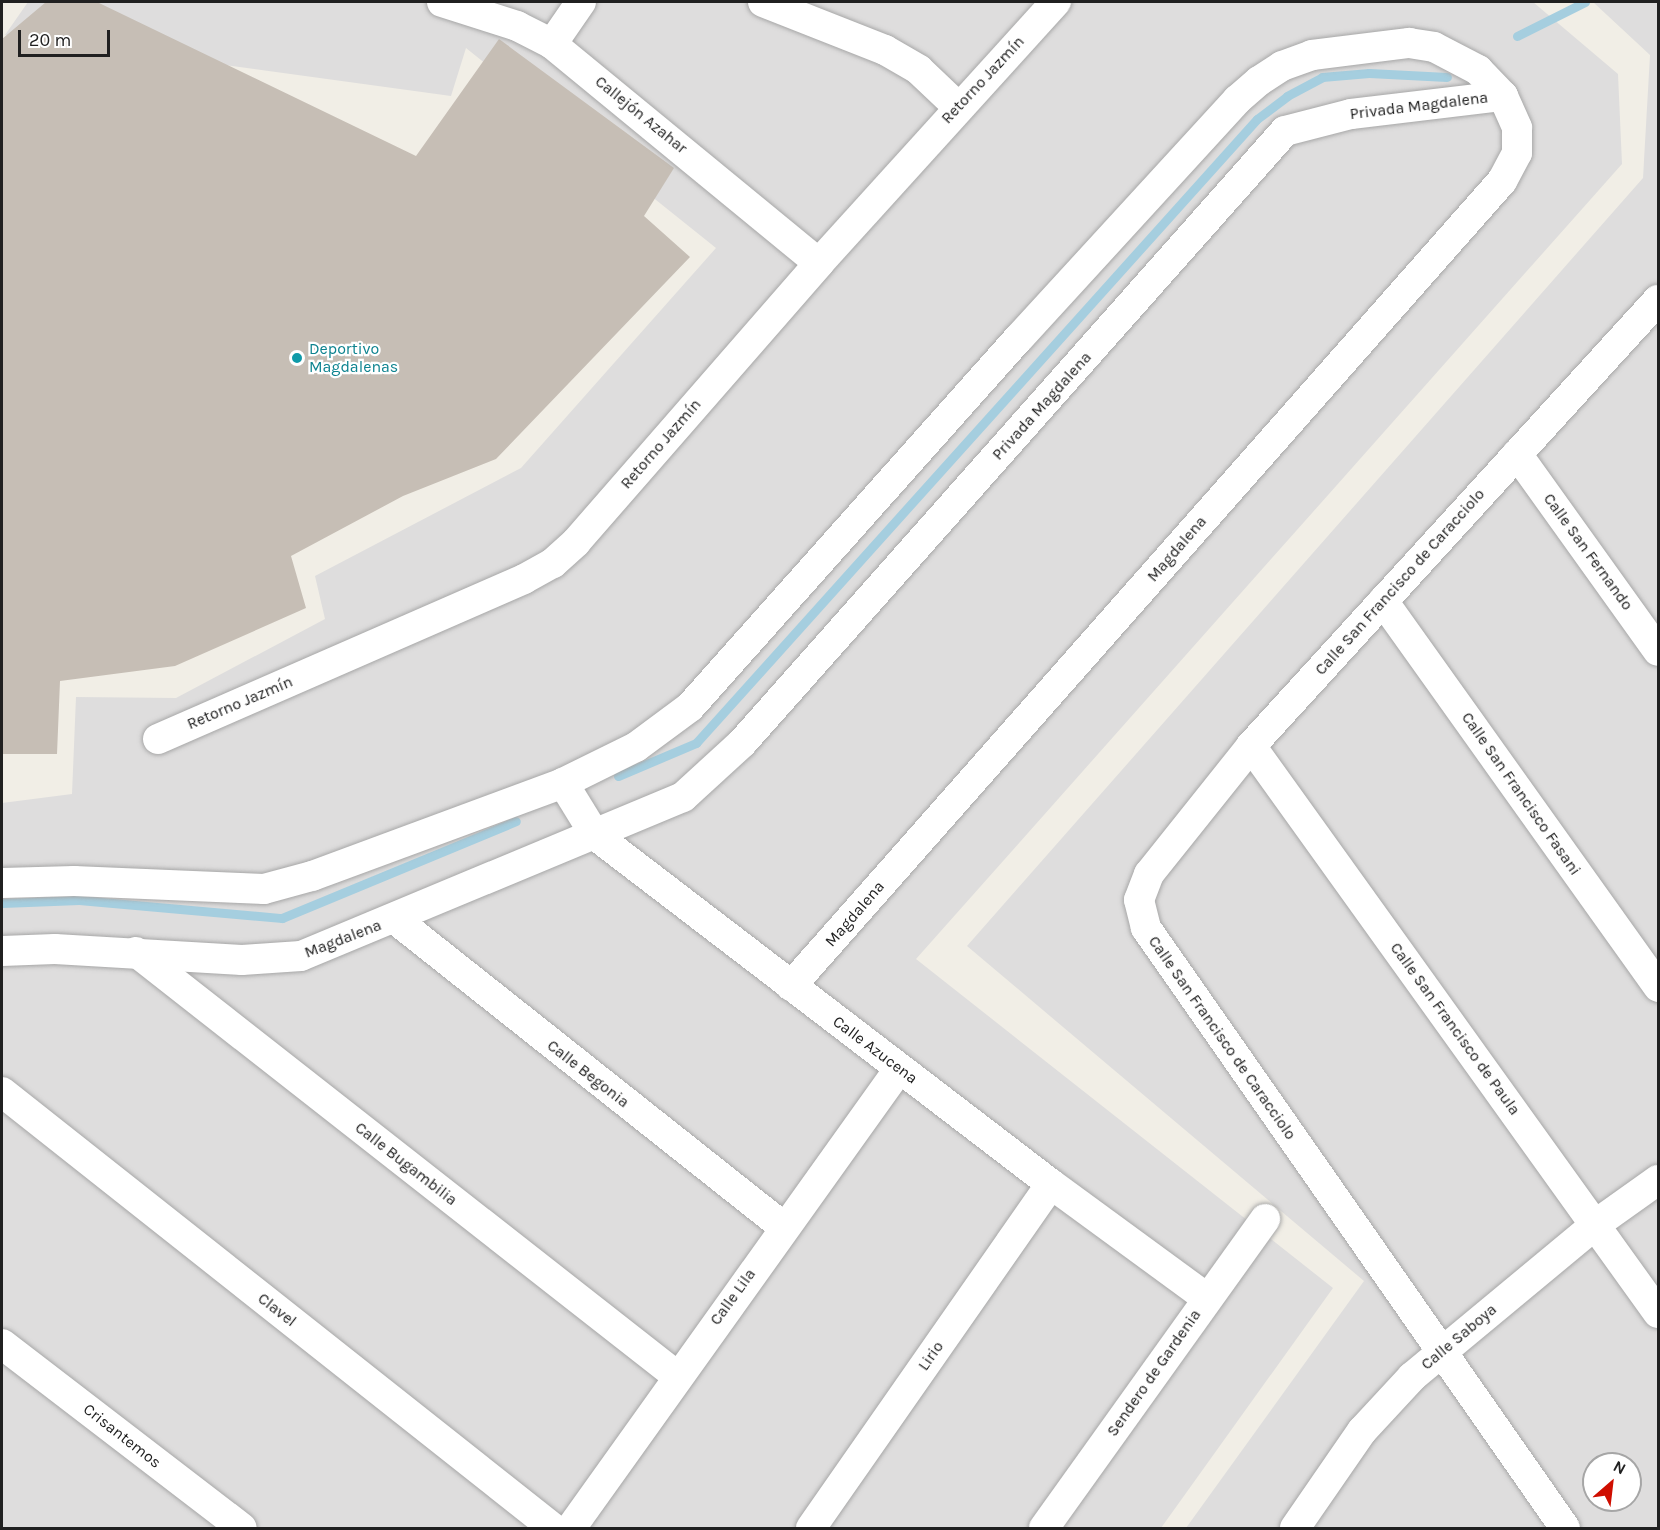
<!DOCTYPE html>
<meta charset="utf-8">
<style>
body{margin:0}
#map{position:relative;width:1660px;height:1530px;overflow:hidden;background:#f1eee6;font-family:Karla,sans-serif}
div>[style]{position:absolute}
.residential>*{inset:0;background:#dedddd}
.stream>*{height:9px;margin:-4.5px;padding:0 4.5px;transform-origin:4.5px;border-radius:4.5px;background:#a5cedf}
.building>*{inset:0;background:#c6beb5}
.roads{filter:drop-shadow(0 0 2px #a7a7a7) drop-shadow(0 0 2px #a7a7a7)}
.minor>*{height:30px;margin:-15px;padding:0 15px;transform-origin:15px;border-radius:15px;background:#fff}
.dots>*{width:16px;height:16px;translate:-50% -50%;box-sizing:border-box;border:3px solid #fff;border-radius:50%}
span{translate:-50% -50%;white-space:nowrap;text-align:center;line-height:1.15;-webkit-text-stroke:4.5px #fff;paint-order:stroke}
.street-label{font-size:16px;color:#202020}
.culture-label{font-size:16px;color:#0d838f}
.left{translate:0 -50%;text-align:left}
.frame{position:absolute;inset:0;border:3px solid #202020;pointer-events:none}
.north{position:absolute;left:1582px;top:1452px;width:60px;height:60px;box-sizing:border-box;background:#fff;border:2px solid #a6a6a6;border-radius:50%;rotate:28deg;font-size:16px;font-weight:700;line-height:24px;text-align:center;color:#202020}
.north::after{content:'';display:block;margin:auto;width:21px;height:27px;background:#cf0e00;clip-path:polygon(50% 0,100% 100%,50% 72%,0 100%)}
.scale{position:absolute;left:18px;top:30px;width:92px;height:27px;box-sizing:border-box;border:3px solid #202020;border-top:0;padding-left:8px;font-size:18px;line-height:21px;white-space:nowrap;color:#202020;-webkit-text-stroke:4px #fff;paint-order:stroke}
</style>
<div id="map">
<div class="residential">
<div style="clip-path:polygon(28px 2px,1533px 2px,1618px 74px,1622px 164px,916px 959px,1333px 1288px,1161px 1528px,2px 1528px,2px 803px,72px 794px,76px 697px,176px 698px,325px 619px,315px 576px,521px 468px,716px 248px,466px 48px,451px 96px,5px 35px)"></div>
<div style="clip-path:polygon(evenodd,1593px 2px,1658px 2px,1658px 1528px,1186px 1528px,1364px 1281px,967px 946px,1643px 178px,1650px 55px,1593px 2px,1594px 1464px,1630px 1464px,1630px 1500px,1594px 1500px,1594px 1464px)"></div>
</div>
<div class="stream">
<div style="left:1517px;top:36px;width:76px;rotate:-26.6deg"></div>
<div style="left:618px;top:776px;width:85px;rotate:-22.9deg"></div>
<div style="left:696px;top:743px;width:839px;rotate:-48.04deg"></div>
<div style="left:1257px;top:119px;width:38px;rotate:-37deg"></div>
<div style="left:1287px;top:96px;width:40px;rotate:-28deg"></div>
<div style="left:1322px;top:77px;width:47px;rotate:-4.9deg"></div>
<div style="left:1369px;top:73px;width:78px;rotate:2.9deg"></div>
<div style="left:2px;top:903px;width:77px;rotate:-2.2deg"></div>
<div style="left:79px;top:900px;width:204px;rotate:5.1deg"></div>
<div style="left:282px;top:918px;width:253px;rotate:-22.5deg"></div>
</div>
<div class="building">
<div style="clip-path:polygon(46px 2px,97px 2px,416px 156px,499px 39px,674px 168px,644px 216px,690px 257px,496px 459px,403px 496px,291px 556px,306px 608px,175px 666px,60px 681px,57px 754px,2px 754px,2px 39px)"></div>
</div>
<div class="roads">
<div class="minor">
<div style="left:442px;top:2px;width:79px;rotate:17.7deg"></div>
<div style="left:517px;top:26px;width:39px;rotate:27deg"></div>
<div style="left:552px;top:44px;width:345px;rotate:39.4deg"></div>
<div style="left:763px;top:2px;width:131px;rotate:21.5deg"></div>
<div style="left:885px;top:50px;width:39px;rotate:30deg"></div>
<div style="left:919px;top:70px;width:54px;rotate:43.5deg"></div>
<div style="left:552px;top:44px;width:51px;rotate:-55.4deg"></div>
<div style="left:1517px;top:454px;width:242px;rotate:54.4deg"></div>
<div style="left:1383px;top:601px;width:474px;rotate:54.5deg"></div>
<div style="left:158px;top:739px;width:399px;rotate:-23.6deg"></div>
<div style="left:524px;top:579px;width:33px;rotate:-29deg"></div>
<div style="left:553px;top:563px;width:31px;rotate:-42deg"></div>
<div style="left:576px;top:542px;width:370px;rotate:-48.9deg"></div>
<div style="left:819px;top:263px;width:353px;rotate:-47.8deg"></div>
<div style="left:1251px;top:746px;width:698px;rotate:54.33deg"></div>
<div style="left:563px;top:783px;width:61px;rotate:58.4deg"></div>
<div style="left:595px;top:835px;width:574px;rotate:37.43deg"></div>
<div style="left:1051px;top:1184px;width:193px;rotate:36.2deg"></div>
<div style="left:2px;top:883px;width:72px;rotate:-1.6deg"></div>
<div style="left:74px;top:881px;width:190px;rotate:2.4deg"></div>
<div style="left:264px;top:889px;width:50px;rotate:-15.2deg"></div>
<div style="left:312px;top:876px;width:268px;rotate:-20.3deg"></div>
<div style="left:563px;top:783px;width:81px;rotate:-26.3deg"></div>
<div style="left:636px;top:747px;width:67px;rotate:-36.5deg"></div>
<div style="left:690px;top:707px;width:494px;rotate:-48.3deg"></div>
<div style="left:1019px;top:338px;width:323px;rotate:-47.5deg"></div>
<div style="left:1237px;top:100px;width:29px;rotate:-41deg"></div>
<div style="left:1259px;top:81px;width:27px;rotate:-33deg"></div>
<div style="left:1282px;top:66px;width:32px;rotate:-20deg"></div>
<div style="left:1312px;top:55px;width:98px;rotate:-7.1deg"></div>
<div style="left:1409px;top:43px;width:25px;rotate:9deg"></div>
<div style="left:1434px;top:47px;width:50px;rotate:27.6deg"></div>
<div style="left:1478px;top:70px;width:36px;rotate:46deg"></div>
<div style="left:1503px;top:96px;width:35px;rotate:66deg"></div>
<div style="left:1517px;top:128px;width:25px;rotate:90deg"></div>
<div style="left:1517px;top:153px;width:32px;rotate:118deg"></div>
<div style="left:1502px;top:181px;width:1074px;rotate:131.45deg"></div>
<div style="left:395px;top:919px;width:495px;rotate:38.4deg"></div>
<div style="left:2px;top:951px;width:53px;rotate:-2.2deg"></div>
<div style="left:55px;top:949px;width:187px;rotate:3.4deg"></div>
<div style="left:242px;top:960px;width:59px;rotate:-3.9deg"></div>
<div style="left:301px;top:956px;width:414px;rotate:-22.6deg"></div>
<div style="left:683px;top:797px;width:80px;rotate:-42.5deg"></div>
<div style="left:742px;top:743px;width:818px;rotate:-48.42deg"></div>
<div style="left:1285px;top:131px;width:68px;rotate:-14.4deg"></div>
<div style="left:1351px;top:114px;width:153px;rotate:-6.8deg"></div>
<div style="left:136px;top:952px;width:687px;rotate:38.09deg"></div>
<div style="left:2px;top:1092px;width:703px;rotate:38.35deg"></div>
<div style="left:2px;top:1344px;width:302px;rotate:37.5deg"></div>
<div style="left:571px;top:1528px;width:564px;rotate:-54.45deg"></div>
<div style="left:811px;top:1528px;width:419px;rotate:-55.1deg"></div>
<div style="left:1044px;top:1528px;width:380px;rotate:-54.4deg"></div>
<div style="left:1295px;top:1528px;width:118px;rotate:-55.4deg"></div>
<div style="left:1362px;top:1431px;width:74px;rotate:-47.2deg"></div>
<div style="left:1412px;top:1377px;width:239px;rotate:-39.7deg"></div>
<div style="left:1596px;top:1224px;width:76px;rotate:-35.4deg"></div>
<div style="left:1565px;top:1528px;width:732px;rotate:-124.93deg"></div>
<div style="left:1146px;top:928px;width:29px;rotate:-104deg"></div>
<div style="left:1139px;top:900px;width:28px;rotate:-69deg"></div>
<div style="left:1149px;top:874px;width:164px;rotate:-51.4deg"></div>
<div style="left:1251px;top:746px;width:604px;rotate:-47.62deg"></div>
</div>
</div>
<div class="dots">
<div style="left:297px;top:358px;background:#0f9aa8"></div>
</div>
<div class="street-label">
<span style="left:983px;top:80px;rotate:-47deg">Retorno Jazmín</span>
<span style="left:1419px;top:106px;rotate:-7deg">Privada Magdalena</span>
<span style="left:641px;top:115px;rotate:39deg">Callejón Azahar</span>
<span style="left:1042px;top:406px;rotate:-48deg">Privada Magdalena</span>
<span style="left:661px;top:444px;rotate:-49deg">Retorno Jazmín</span>
<span style="left:1177px;top:549px;rotate:-49deg">Magdalena</span>
<span style="left:1588px;top:552px;rotate:54deg">Calle San Fernando</span>
<span style="left:1400px;top:582px;rotate:-48deg">Calle San Francisco de Caracciolo</span>
<span style="left:240px;top:703px;rotate:-23deg">Retorno Jazmín</span>
<span style="left:1521px;top:794px;rotate:55deg">Calle San Francisco Fasani</span>
<span style="left:855px;top:914px;rotate:-49deg">Magdalena</span>
<span style="left:343px;top:939px;rotate:-21deg">Magdalena</span>
<span style="left:1455px;top:1029px;rotate:54deg">Calle San Francisco de Paula</span>
<span style="left:1222px;top:1038px;rotate:55deg">Calle San Francisco de Caracciolo</span>
<span style="left:875px;top:1050px;rotate:37deg">Calle Azucena</span>
<span style="left:588px;top:1074px;rotate:38deg">Calle Begonia</span>
<span style="left:406px;top:1164px;rotate:38deg">Calle Bugambilia</span>
<span style="left:733px;top:1297px;rotate:-54deg">Calle Lila</span>
<span style="left:277px;top:1310px;rotate:38deg">Clavel</span>
<span style="left:1459px;top:1337px;rotate:-40deg">Calle Saboya</span>
<span style="left:931px;top:1356px;rotate:-55deg">Lirio</span>
<span style="left:1154px;top:1373px;rotate:-55deg">Sendero de Gardenia</span>
<span style="left:122px;top:1436px;rotate:38deg">Crisantemos</span>
</div>
<div class="culture-label">
<span class="left" style="left:309px;top:358px">Deportivo<br>Magdalenas</span>
</div>
<div class="frame"></div>
<div class="north">N</div>
<div class="scale">20 m</div>
</div>
